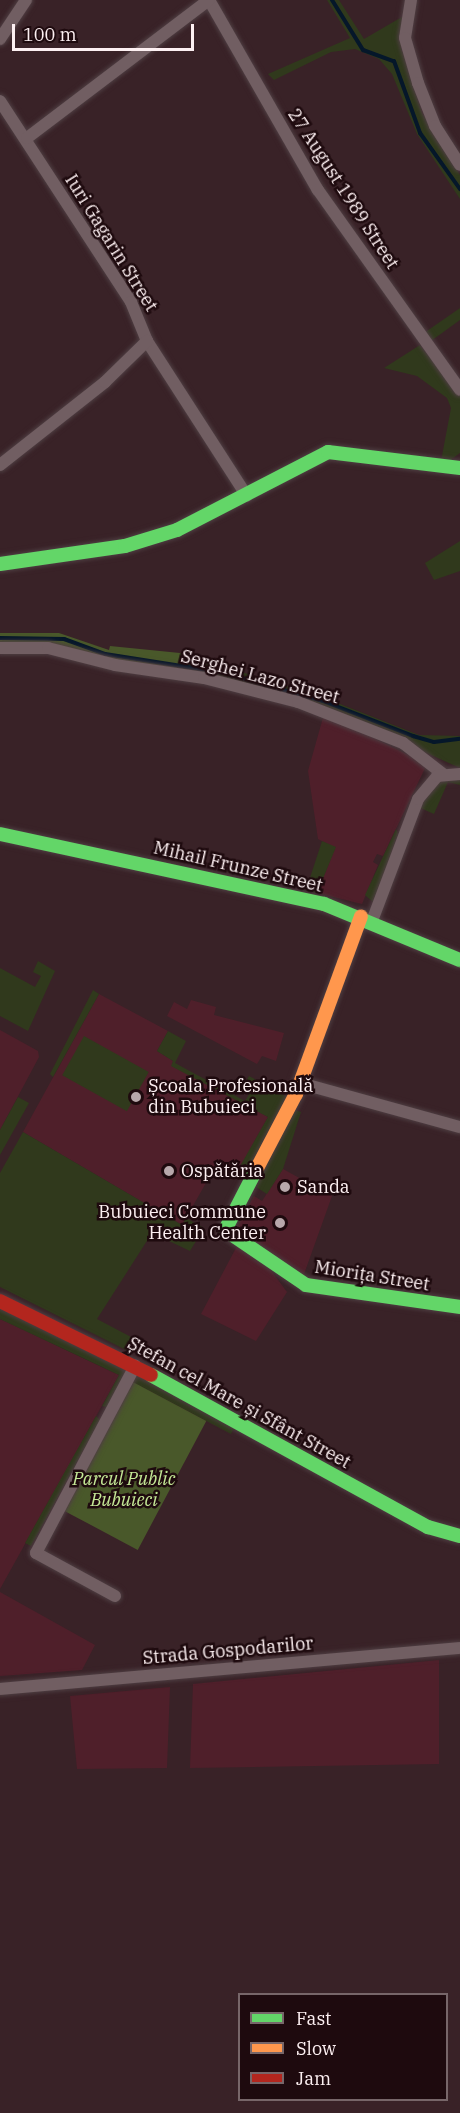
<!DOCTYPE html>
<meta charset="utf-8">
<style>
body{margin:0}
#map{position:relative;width:460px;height:2113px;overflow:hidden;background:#392227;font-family:"IBM Plex Serif",serif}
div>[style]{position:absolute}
.built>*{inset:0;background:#4f1f2a}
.green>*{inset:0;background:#30391c;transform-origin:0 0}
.forest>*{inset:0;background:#49582a;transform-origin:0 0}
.stream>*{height:4px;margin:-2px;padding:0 2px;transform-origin:2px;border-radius:2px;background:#05172a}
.roads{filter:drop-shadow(0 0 2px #4e3e42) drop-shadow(0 0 2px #4e3e42)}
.street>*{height:12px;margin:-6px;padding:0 6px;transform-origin:6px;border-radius:6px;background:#715e62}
.fast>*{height:14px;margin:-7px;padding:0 7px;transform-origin:7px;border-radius:7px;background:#63d668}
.slow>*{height:14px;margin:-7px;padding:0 7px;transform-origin:7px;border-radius:7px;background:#ff974d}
.jam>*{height:14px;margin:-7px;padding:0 7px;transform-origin:7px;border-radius:7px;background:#b3261e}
.dots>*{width:16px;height:16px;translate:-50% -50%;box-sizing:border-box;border:3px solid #1e0a0e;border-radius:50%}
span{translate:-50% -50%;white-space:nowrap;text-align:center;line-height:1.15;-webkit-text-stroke:5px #1e0a0e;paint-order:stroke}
.street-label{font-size:18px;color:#fdf0f2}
.poi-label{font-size:18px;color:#fdf0f2}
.left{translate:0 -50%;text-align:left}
.right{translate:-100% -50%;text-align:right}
.park-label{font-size:18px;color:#c4e896;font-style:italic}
.legend{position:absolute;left:238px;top:1993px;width:210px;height:108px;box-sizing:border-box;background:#1e0a0e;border:2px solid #776669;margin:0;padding:8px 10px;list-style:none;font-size:18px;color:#fdf0f2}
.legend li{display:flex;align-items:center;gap:12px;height:30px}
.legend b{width:30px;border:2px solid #776669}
.scale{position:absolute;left:12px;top:24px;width:182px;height:27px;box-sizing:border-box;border:3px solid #fdf0f2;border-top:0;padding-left:8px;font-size:18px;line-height:21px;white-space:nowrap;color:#fdf0f2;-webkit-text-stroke:4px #1e0a0e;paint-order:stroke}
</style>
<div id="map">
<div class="built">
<div style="clip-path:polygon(324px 714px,427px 764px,383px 856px,377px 854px,373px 862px,378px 865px,362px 904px,317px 893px,335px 848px,318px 839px,308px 771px)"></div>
<div style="clip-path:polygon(99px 994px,168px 1031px,157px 1051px,173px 1061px,172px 1066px,268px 1117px,246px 1160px,228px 1174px,210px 1176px,182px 1225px,23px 1132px)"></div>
<div style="clip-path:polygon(191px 1000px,216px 1007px,214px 1015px,284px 1033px,276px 1061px,262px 1056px,257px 1064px,167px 1016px,174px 1002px,187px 1009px)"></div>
<div style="clip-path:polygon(0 1030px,38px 1051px,39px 1057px,0 1130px)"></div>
<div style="clip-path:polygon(283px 1169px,332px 1196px,303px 1277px,233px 1233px,254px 1196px,262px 1201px)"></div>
<div style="clip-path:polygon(237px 1246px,267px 1265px,287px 1292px,256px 1341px,201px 1314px)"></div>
<div style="clip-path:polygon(0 1319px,119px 1375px,0 1589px)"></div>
<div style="clip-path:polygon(0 1592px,95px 1645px,82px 1670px,0 1676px)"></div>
<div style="clip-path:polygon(439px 1660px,439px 1764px,190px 1768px,193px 1684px)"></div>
<div style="clip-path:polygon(170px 1687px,167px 1768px,77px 1769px,70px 1696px)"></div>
</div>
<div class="green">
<div style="clip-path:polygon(327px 0,339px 0,364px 39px,407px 14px,401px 47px,422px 113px,460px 175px,460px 199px,417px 134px,392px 74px,379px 59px,355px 49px,331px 52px,274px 80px,268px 74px,350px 38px)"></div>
<div style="clip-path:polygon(460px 308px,460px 320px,431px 341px,424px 333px)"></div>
<div style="clip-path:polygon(420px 345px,460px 396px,460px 453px,449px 461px,441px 461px,451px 408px,447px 398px,417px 376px,384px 368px)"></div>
<div style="clip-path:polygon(460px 541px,460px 571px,434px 580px,425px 563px)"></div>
<div style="clip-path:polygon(180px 653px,325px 698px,419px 735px,460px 736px,460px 768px,324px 707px,177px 668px)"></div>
<div style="clip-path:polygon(460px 778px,460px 785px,448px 782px,434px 814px,418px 807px,437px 781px)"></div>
<div style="clip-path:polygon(396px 829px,398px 833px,374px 903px,365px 895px)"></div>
<div style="clip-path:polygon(322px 841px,336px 847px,317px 893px,306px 890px)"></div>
<div style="clip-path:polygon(38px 961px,55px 971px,28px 1031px,0 1016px,0 968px,35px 987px,41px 976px,33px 972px)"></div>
<div style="clip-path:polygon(93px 990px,99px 994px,53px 1077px,50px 1074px)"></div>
<div style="clip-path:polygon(168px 1031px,186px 1041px,175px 1063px,245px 1101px,251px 1091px,243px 1086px,249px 1076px,289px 1098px,247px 1180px,216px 1177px,239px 1168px,268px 1117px,171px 1066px,173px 1061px,157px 1051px)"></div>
<div style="left:84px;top:1036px;width:74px;height:45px;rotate:29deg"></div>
<div style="clip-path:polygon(18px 1097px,29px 1103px,0 1155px,0 1130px)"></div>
<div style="clip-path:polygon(292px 1109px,301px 1112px,283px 1169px,267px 1194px,256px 1187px)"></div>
<div style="clip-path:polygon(23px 1132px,182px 1225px,186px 1218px,204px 1228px,190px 1251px,152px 1233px,97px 1319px,133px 1338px,132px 1353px,0 1287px,0 1173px)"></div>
<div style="clip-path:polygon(0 1309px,122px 1368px,126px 1372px,110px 1408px,102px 1406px,119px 1375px,0 1319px)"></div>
<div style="clip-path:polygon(137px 1375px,234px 1428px,231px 1434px,133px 1382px)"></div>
<div style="clip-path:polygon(96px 1416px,100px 1420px,31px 1546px,25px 1543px)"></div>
</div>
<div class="forest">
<div style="clip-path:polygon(0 633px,59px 633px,109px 650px,110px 646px,180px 653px,177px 668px,0 645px)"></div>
<div style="left:133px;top:1382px;width:83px;height:146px;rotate:28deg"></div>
</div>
<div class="stream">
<div style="left:332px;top:0;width:59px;rotate:58.2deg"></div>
<div style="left:363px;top:50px;width:33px;rotate:20deg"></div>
<div style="left:394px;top:61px;width:77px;rotate:70.1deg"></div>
<div style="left:420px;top:133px;width:69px;rotate:54.5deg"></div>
<div style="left:0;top:638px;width:64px;rotate:0.9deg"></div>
<div style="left:64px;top:639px;width:44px;rotate:20.1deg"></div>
<div style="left:105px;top:654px;width:116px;rotate:8.9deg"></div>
<div style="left:220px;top:672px;width:107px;rotate:15.7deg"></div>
<div style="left:323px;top:701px;width:97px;rotate:21.3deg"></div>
<div style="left:413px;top:736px;width:22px;rotate:16deg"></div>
<div style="left:434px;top:742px;width:26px;rotate:-7deg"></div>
</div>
<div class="roads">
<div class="street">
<div style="left:209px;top:0;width:219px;rotate:60.2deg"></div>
<div style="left:318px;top:190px;width:245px;rotate:54.6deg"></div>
<div style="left:411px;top:0;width:38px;rotate:99deg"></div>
<div style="left:405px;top:38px;width:47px;rotate:73.9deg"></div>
<div style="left:418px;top:83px;width:46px;rotate:68.4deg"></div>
<div style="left:435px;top:126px;width:46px;rotate:57.3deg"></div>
<div style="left:0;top:39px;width:47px;rotate:-56.3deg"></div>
<div style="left:0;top:101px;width:240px;rotate:56.9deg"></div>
<div style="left:131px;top:302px;width:42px;rotate:67.7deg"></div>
<div style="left:147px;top:341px;width:184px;rotate:57.2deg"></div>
<div style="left:27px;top:138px;width:228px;rotate:-37.2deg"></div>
<div style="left:0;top:465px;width:134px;rotate:-38.3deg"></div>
<div style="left:105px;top:382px;width:59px;rotate:-44.3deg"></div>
<div style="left:0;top:648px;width:48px"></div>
<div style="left:48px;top:648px;width:69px;rotate:14.2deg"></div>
<div style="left:115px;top:665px;width:90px;rotate:8.3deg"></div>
<div style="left:204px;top:678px;width:97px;rotate:14.3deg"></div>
<div style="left:298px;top:702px;width:113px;rotate:21.3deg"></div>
<div style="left:403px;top:743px;width:51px;rotate:37.8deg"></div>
<div style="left:372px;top:921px;width:130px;rotate:-69.3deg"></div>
<div style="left:418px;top:799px;width:30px;rotate:-50deg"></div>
<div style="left:437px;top:776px;width:23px;rotate:-5deg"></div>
<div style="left:300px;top:1083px;width:166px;rotate:15.4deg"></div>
<div style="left:115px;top:1596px;width:90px;rotate:-151.4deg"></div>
<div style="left:36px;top:1553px;width:212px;rotate:-62.1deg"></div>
<div style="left:0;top:1689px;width:462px;rotate:-5.1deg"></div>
</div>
<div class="fast">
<div style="left:0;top:564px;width:126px;rotate:-8.2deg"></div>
<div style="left:125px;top:546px;width:54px;rotate:-17.1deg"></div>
<div style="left:177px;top:530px;width:170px;rotate:-27.3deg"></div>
<div style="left:328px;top:452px;width:133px;rotate:6.9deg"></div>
<div style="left:0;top:834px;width:331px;rotate:12.2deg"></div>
<div style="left:324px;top:904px;width:147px;rotate:22.4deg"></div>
<div style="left:255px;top:1172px;width:65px;rotate:117.3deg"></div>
<div style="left:225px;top:1230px;width:98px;rotate:34.2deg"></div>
<div style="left:306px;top:1285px;width:156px;rotate:8.1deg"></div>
<div style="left:151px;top:1375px;width:316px;rotate:28.8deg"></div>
<div style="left:428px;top:1527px;width:33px;rotate:16deg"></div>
</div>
<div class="slow">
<div style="left:255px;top:1172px;width:88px;rotate:-62.3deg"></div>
<div style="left:296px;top:1094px;width:189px;rotate:-69.9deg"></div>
</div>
<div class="jam">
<div style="left:0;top:1301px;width:168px;rotate:26.1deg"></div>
</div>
</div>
<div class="dots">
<div style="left:136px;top:1097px;background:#b8a8ab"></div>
<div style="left:169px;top:1171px;background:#b8a8ab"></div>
<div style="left:285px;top:1187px;background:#b8a8ab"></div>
<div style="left:280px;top:1223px;background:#b8a8ab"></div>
</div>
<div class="street-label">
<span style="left:343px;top:189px;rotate:57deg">27 August 1989 Street</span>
<span style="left:111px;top:243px;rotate:58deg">Iuri Gagarin Street</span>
<span style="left:260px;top:677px;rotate:15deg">Serghei Lazo Street</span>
<span style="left:238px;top:867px;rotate:13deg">Mihail Frunze Street</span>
<span style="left:372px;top:1276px;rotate:9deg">Miorița Street</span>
<span style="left:239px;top:1403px;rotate:29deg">Ștefan cel Mare și Sfânt Street</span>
<span style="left:228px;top:1651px;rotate:-5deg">Strada Gospodarilor</span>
</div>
<div class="poi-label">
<span class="left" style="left:148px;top:1097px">Școala Profesională<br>din Bubuieci</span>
<span class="left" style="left:181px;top:1171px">Ospătăria</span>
<span class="left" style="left:297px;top:1187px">Sanda</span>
<span class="right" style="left:266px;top:1223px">Bubuieci Commune<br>Health Center</span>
</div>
<div class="park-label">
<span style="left:124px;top:1490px">Parcul Public<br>Bubuieci</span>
</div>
<ul class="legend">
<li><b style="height:8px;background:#63d668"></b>Fast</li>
<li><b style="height:8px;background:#ff974d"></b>Slow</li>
<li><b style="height:8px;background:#b3261e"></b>Jam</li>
</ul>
<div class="scale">100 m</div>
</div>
